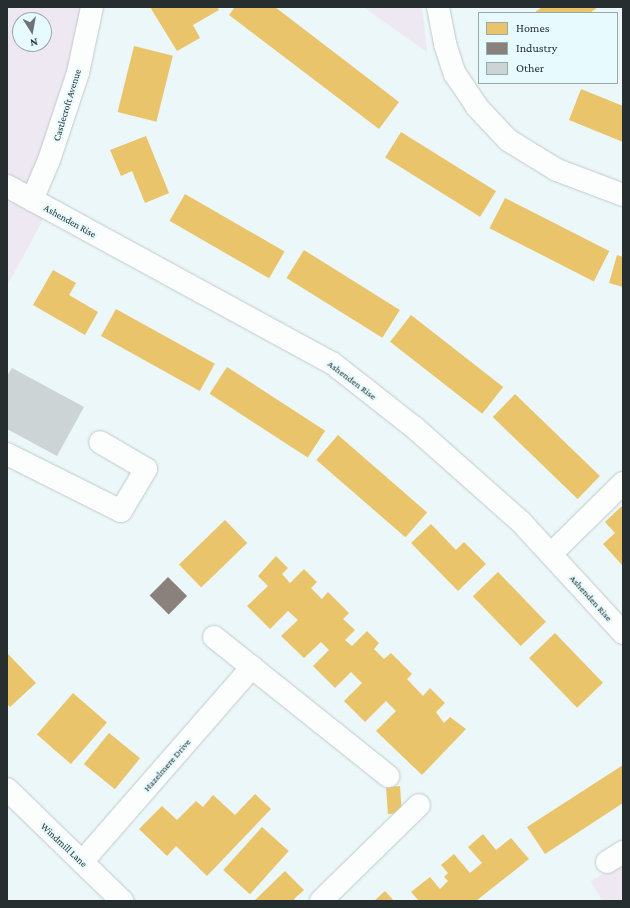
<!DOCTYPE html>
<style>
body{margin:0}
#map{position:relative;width:630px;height:908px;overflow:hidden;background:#ecf7f9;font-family:"Crimson Pro",serif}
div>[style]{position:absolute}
.green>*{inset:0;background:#eee8f2}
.homes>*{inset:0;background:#e9c46a;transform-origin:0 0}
.industry>*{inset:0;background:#8a817c;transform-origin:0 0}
.building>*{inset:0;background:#ccd4d6}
.roads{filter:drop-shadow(0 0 1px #c0c9ca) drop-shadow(0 0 1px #c0c9ca)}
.minor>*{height:22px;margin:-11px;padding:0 11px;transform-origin:11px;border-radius:11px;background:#fcfefe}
span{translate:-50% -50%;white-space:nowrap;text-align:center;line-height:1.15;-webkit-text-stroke:4px #e7fbfe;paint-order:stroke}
.street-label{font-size:10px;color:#262e2f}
.frame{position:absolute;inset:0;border:8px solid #262e2f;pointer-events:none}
.legend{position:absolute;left:478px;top:12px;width:140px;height:72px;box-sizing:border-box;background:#e7fbfe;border:1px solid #9aa9ab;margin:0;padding:5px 7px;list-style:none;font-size:12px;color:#262e2f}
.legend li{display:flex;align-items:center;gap:8px;height:20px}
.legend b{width:20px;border:1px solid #9aa9ab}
.north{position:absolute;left:12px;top:12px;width:40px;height:40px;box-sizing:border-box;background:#e7fbfe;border:1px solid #9aa9ab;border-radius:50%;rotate:169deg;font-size:11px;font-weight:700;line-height:16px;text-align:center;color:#262e2f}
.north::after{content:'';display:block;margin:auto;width:14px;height:18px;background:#6b7476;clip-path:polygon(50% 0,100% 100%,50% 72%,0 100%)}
</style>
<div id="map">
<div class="green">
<div style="clip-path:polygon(evenodd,7px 7px,85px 7px,72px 73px,29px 192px,7px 179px,7px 7px,20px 20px,44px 20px,44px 44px,20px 44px,20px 20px)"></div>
<div style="clip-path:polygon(363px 7px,422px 7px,427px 52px)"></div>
<div style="clip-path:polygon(7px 192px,45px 216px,7px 286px)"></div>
<div style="clip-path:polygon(623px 862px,623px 901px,602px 901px,591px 881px)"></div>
</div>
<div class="homes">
<div style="clip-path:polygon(150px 7px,217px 7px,219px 10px,193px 25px,200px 38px,177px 51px)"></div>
<div style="clip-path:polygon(235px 7px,275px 7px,399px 102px,379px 129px,229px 15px)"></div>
<div style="clip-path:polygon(542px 7px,598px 7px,590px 13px,534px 13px)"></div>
<div style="left:134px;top:46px;width:40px;height:68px;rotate:14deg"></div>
<div style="clip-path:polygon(581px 89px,623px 106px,623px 142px,569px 120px)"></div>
<div style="left:401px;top:132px;width:112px;height:30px;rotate:32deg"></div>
<div style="clip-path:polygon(146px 136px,169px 193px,145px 203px,132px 171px,121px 176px,110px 150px)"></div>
<div style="left:185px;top:194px;width:115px;height:31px;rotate:30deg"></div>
<div style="left:505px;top:198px;width:117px;height:34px;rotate:27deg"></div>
<div style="left:304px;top:250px;width:113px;height:33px;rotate:32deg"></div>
<div style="clip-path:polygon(617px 255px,623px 257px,623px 287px,609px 283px)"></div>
<div style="clip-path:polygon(53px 270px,76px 283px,69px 295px,98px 312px,85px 335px,33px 305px)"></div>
<div style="left:116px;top:309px;width:113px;height:31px;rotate:29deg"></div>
<div style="left:411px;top:315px;width:117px;height:34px;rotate:38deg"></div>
<div style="left:227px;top:367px;width:117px;height:32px;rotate:33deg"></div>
<div style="left:515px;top:394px;width:118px;height:32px;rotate:44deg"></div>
<div style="left:338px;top:435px;width:118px;height:33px;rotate:41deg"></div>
<div style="clip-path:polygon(623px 505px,623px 566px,603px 544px,615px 533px,605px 522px)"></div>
<div style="left:225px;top:520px;width:32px;height:64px;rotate:46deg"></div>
<div style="clip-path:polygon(431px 524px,456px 550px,464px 542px,486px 564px,458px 591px,411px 543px)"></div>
<div style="clip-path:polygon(276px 556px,288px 568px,282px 574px,290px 583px,304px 569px,317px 582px,311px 588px,322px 599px,328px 592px,349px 613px,343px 619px,355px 630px,345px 640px,352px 646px,367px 631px,379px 643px,374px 649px,384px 659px,391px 653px,412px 674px,407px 679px,423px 696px,430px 688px,445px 703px,436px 712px,444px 723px,450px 717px,466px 729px,422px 775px,376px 731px,396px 711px,386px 701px,365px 722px,344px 701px,362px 683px,351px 672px,335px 688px,313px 666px,329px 650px,321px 642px,304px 658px,281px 636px,298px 620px,288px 611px,270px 629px,247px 606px,268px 586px,258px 576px)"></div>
<div style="left:498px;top:572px;width:69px;height:35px;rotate:46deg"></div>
<div style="left:555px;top:633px;width:69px;height:36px;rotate:46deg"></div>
<div style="clip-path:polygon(7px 653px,36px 683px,10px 707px,7px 704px)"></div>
<div style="left:73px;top:693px;width:45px;height:55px;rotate:41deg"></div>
<div style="left:109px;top:733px;width:40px;height:40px;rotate:39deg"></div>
<div style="clip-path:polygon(623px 765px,623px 803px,545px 854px,527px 827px)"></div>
<div style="left:400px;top:786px;width:27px;height:14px;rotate:86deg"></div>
<div style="clip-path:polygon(255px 794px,271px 809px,207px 876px,176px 846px,167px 856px,139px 829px,162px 806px,177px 820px,196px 801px,203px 807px,213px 795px,235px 815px)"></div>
<div style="left:262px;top:827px;width:36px;height:58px;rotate:42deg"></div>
<div style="clip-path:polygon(483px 834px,496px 850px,511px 838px,529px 859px,476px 901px,419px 901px,411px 892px,430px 877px,440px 889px,448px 881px,444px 877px,448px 873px,441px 865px,454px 854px,470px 873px,482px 863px,468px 847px)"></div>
<div style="clip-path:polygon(285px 871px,304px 890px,294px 899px,296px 901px,254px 901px)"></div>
<div style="clip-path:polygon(385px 891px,394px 901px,374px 901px)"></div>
</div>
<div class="industry">
<div style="left:168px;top:577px;width:27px;height:26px;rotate:45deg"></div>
</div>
<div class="building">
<div style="clip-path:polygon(12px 368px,84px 407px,57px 456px,7px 429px,7px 376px)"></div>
</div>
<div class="roads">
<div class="minor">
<div style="left:438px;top:7px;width:38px;rotate:79deg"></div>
<div style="left:445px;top:44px;width:32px;rotate:72deg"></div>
<div style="left:455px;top:74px;width:40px;rotate:56deg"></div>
<div style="left:477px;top:107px;width:45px;rotate:46.8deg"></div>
<div style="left:508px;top:140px;width:57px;rotate:31.5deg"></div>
<div style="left:557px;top:170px;width:71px;rotate:20.7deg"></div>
<div style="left:7px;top:186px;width:370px;rotate:28.6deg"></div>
<div style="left:332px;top:363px;width:105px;rotate:38.1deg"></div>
<div style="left:415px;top:428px;width:142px;rotate:41.6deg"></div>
<div style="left:521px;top:522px;width:151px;rotate:47.4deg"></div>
<div style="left:32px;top:200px;width:43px;rotate:-67deg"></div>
<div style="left:49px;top:160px;width:92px;rotate:-71.6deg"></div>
<div style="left:78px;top:73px;width:67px;rotate:-78deg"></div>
<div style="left:7px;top:454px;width:127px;rotate:26.6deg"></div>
<div style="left:121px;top:511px;width:49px;rotate:-59.2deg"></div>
<div style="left:146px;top:469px;width:53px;rotate:-149.6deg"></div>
<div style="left:551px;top:554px;width:101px;rotate:-44.6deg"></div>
<div style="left:214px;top:637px;width:223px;rotate:38.6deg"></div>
<div style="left:7px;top:789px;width:161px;rotate:44.2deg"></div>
<div style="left:82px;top:862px;width:259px;rotate:-48.9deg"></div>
<div style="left:607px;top:862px;width:19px;rotate:-32deg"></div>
<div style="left:321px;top:901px;width:137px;rotate:-44.4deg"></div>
</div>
</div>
<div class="street-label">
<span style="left:67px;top:105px;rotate:-73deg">Castlecroft Avenue</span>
<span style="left:70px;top:221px;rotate:29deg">Ashenden Rise</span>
<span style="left:352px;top:380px;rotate:37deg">Ashenden Rise</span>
<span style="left:591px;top:598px;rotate:48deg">Ashenden Rise</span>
<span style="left:167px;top:765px;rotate:-49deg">Hazelmere Drive</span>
<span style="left:64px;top:845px;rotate:43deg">Windmill Lane</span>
</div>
<div class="frame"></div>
<ul class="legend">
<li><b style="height:11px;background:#e9c46a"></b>Homes</li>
<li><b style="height:11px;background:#8a817c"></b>Industry</li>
<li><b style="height:11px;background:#ccd4d6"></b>Other</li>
</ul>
<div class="north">N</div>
</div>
